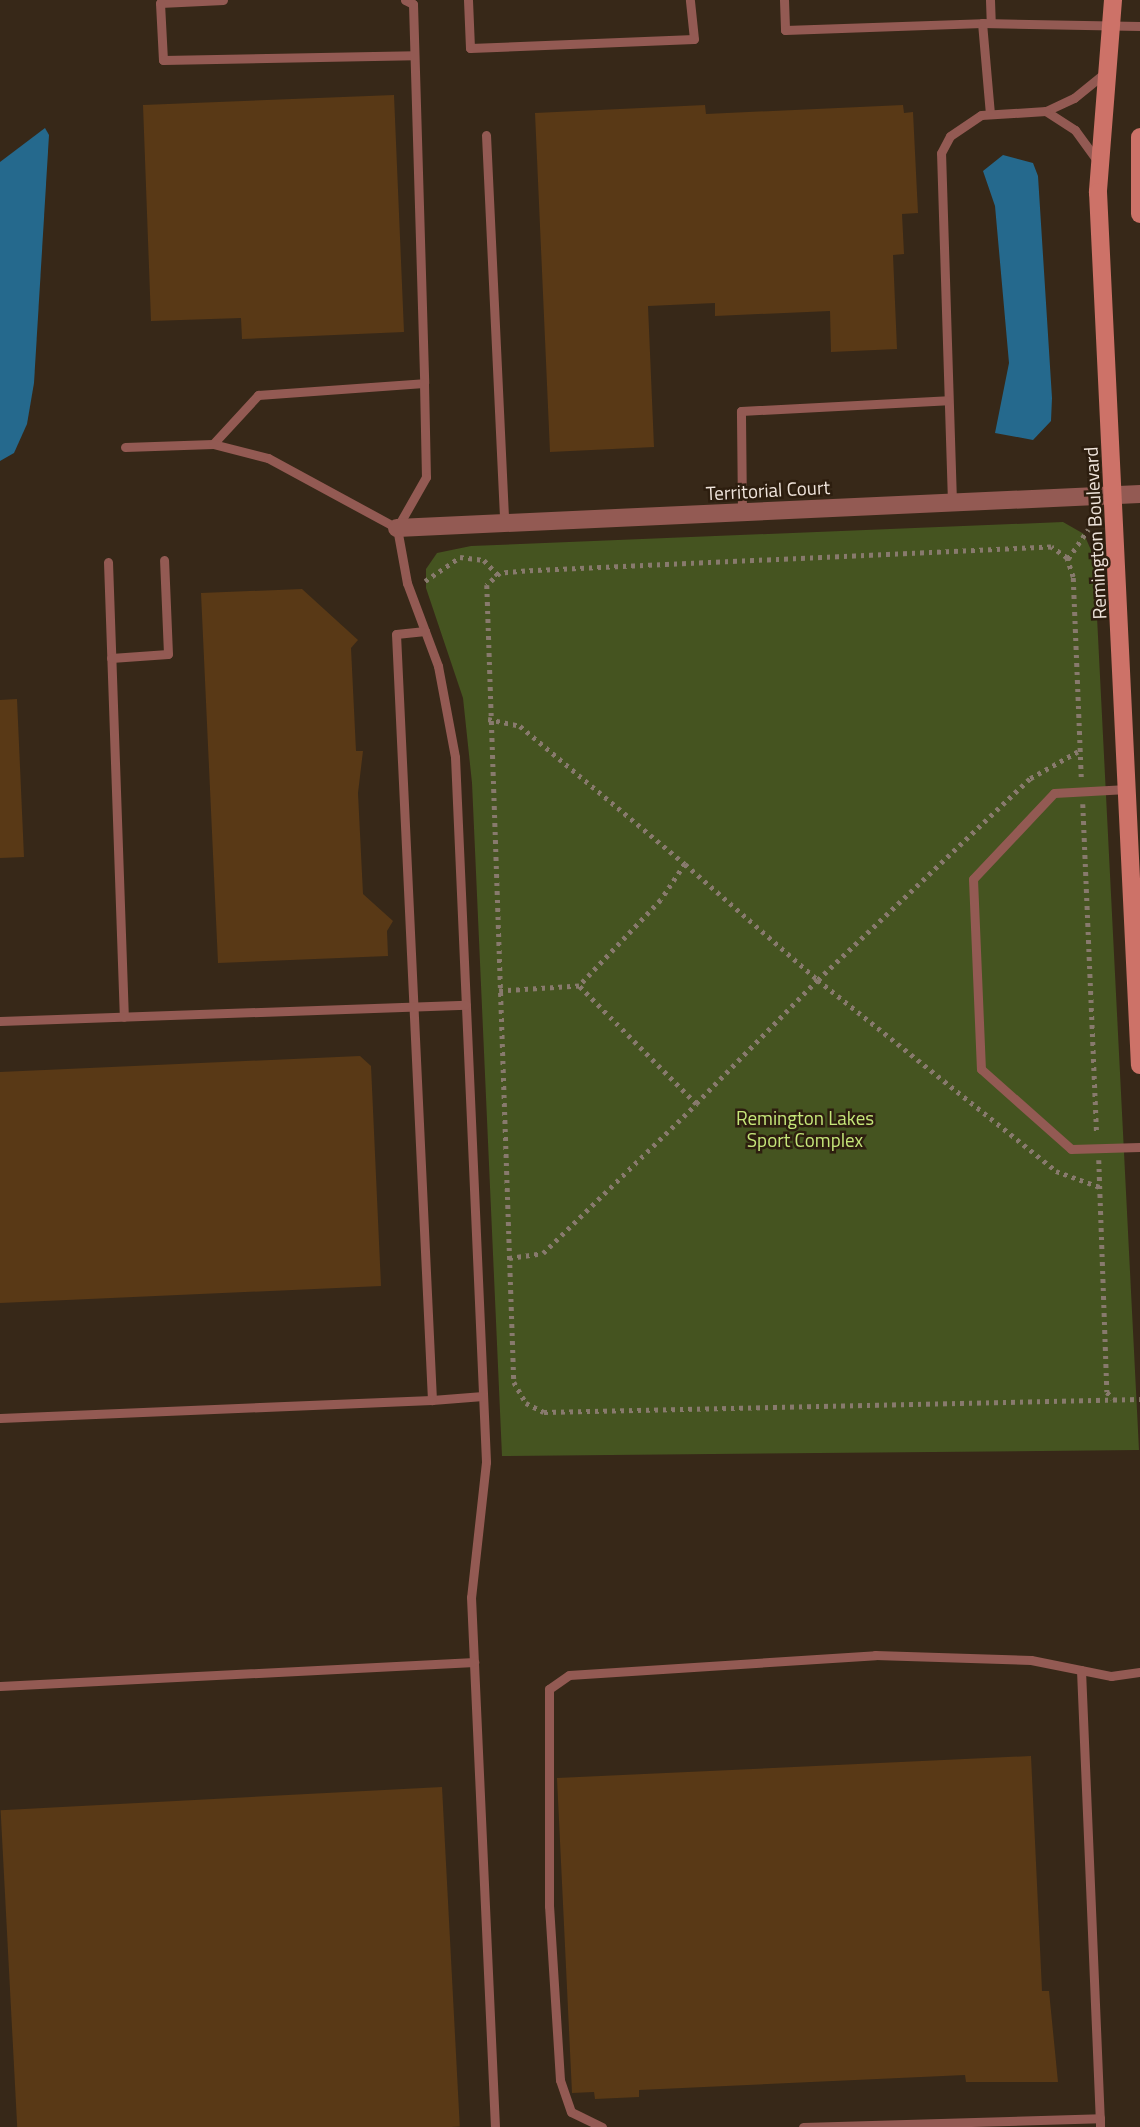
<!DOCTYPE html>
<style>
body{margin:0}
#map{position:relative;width:1140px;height:2127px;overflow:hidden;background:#372818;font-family:"Titillium Web",sans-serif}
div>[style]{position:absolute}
.green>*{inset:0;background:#455420}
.water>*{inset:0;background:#25698d}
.building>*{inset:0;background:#593916;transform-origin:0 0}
.path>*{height:4.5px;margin-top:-2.25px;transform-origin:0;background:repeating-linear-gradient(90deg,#887a6d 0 3.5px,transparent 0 8.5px)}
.lane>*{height:9px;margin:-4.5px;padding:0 4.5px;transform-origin:4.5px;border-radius:4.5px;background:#935a53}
.street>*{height:18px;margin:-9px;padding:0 9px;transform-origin:9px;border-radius:9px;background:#935a53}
.secondary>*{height:18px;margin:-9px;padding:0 9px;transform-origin:9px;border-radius:9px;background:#cd7268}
span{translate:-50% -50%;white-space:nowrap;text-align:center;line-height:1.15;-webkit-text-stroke:5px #2d1e0f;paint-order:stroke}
.street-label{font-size:19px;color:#efe4db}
.park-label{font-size:19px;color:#c6e77a}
</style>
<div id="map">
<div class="green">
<div style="clip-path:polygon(1063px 522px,1084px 534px,1094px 557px,1139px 1450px,502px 1456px,472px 783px,463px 698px,426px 588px,426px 569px,437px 553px,471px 546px)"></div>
</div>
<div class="water">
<div style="clip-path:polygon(45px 128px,49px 135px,34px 383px,27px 424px,14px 453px,0 461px,0 162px)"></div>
<div style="clip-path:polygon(1003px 155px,1033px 163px,1038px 176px,1052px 398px,1051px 421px,1033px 440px,995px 433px,1009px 363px,995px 206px,983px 171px)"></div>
</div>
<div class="building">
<div style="clip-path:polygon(394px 95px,404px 332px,242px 339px,241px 318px,151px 321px,143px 105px)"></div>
<div style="clip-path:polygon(705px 105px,706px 114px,903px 105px,904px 113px,913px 112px,918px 213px,902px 214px,904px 254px,893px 255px,897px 349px,831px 352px,830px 311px,715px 316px,715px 303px,648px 306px,654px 447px,550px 452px,535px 113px)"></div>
<div style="clip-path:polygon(302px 589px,358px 640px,351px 648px,356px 751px,363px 751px,358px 793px,363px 894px,393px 921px,387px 931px,388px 956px,218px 963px,201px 593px)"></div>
<div style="clip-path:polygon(17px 699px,24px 857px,0 858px,0 700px)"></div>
<div style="clip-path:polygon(360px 1056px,371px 1066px,381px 1286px,0 1303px,0 1072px)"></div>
<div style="clip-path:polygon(1031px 1756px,1042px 1991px,1049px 1991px,1058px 2082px,966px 2082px,965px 2075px,639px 2090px,639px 2097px,595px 2099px,594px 2092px,572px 2093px,557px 1778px)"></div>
<div style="left:442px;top:1787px;width:340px;height:442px;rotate:87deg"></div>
</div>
<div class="path">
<div style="left:1068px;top:559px;width:36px;rotate:-56deg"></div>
<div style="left:425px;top:581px;width:42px;rotate:-34.4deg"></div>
<div style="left:460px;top:557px;width:24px;rotate:7deg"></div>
<div style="left:484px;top:560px;width:21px;rotate:47deg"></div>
<div style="left:488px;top:719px;width:33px;rotate:12deg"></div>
<div style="left:520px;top:726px;width:215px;rotate:39.9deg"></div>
<div style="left:685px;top:864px;width:43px;rotate:123.7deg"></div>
<div style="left:661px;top:900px;width:119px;rotate:133.6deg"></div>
<div style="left:579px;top:986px;width:80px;rotate:176.4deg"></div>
<div style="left:1078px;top:752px;width:55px;rotate:150.6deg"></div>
<div style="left:1030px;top:779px;width:292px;rotate:136.5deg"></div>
<div style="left:818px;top:980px;width:305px;rotate:38.7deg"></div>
<div style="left:1056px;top:1171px;width:47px;rotate:20deg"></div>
<div style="left:1081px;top:777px;width:200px;rotate:-92.3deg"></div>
<div style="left:1073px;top:577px;width:20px;rotate:-108deg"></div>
<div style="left:1067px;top:558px;width:19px;rotate:-145deg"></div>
<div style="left:1051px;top:547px;width:527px;rotate:177.39deg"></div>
<div style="left:525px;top:571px;width:25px;rotate:175deg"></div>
<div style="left:500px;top:573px;width:18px;rotate:137deg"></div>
<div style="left:487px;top:585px;width:797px;rotate:88.06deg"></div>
<div style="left:514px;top:1382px;width:24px;rotate:60deg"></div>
<div style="left:526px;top:1403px;width:20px;rotate:27deg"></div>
<div style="left:544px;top:1412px;width:596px;rotate:-1.25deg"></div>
<div style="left:1083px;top:804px;width:330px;rotate:87.6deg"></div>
<div style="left:685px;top:864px;width:176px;rotate:41.1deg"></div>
<div style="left:818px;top:980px;width:174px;rotate:134.5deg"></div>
<div style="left:1099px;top:1160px;width:232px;rotate:88deg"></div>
<div style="left:1107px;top:1392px;width:9px;rotate:49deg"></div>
<div style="left:509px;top:1258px;width:34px;rotate:-8deg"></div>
<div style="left:543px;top:1253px;width:214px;rotate:-44.2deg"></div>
<div style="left:696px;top:1104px;width:166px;rotate:-134.8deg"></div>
</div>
<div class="lane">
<div style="left:223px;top:0;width:63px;rotate:177.3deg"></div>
<div style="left:160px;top:3px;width:57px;rotate:87deg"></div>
<div style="left:163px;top:60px;width:251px;rotate:-1.1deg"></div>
<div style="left:405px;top:0;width:9px;rotate:27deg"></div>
<div style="left:413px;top:4px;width:379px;rotate:88.3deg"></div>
<div style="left:468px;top:0;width:48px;rotate:87.6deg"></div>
<div style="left:470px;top:48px;width:224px;rotate:-2.3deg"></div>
<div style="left:694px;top:39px;width:39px;rotate:-96deg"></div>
<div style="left:784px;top:0;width:30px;rotate:88deg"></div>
<div style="left:785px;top:30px;width:197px;rotate:-2deg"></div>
<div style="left:990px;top:0;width:23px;rotate:88deg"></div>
<div style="left:990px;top:114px;width:91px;rotate:-95deg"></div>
<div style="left:982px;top:23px;width:158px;rotate:1.1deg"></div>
<div style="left:486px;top:135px;width:388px;rotate:87.3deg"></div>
<div style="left:1099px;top:163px;width:41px;rotate:-126deg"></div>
<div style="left:1075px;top:130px;width:35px;rotate:-147deg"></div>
<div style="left:1046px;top:111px;width:31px;rotate:-25deg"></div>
<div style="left:1074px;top:98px;width:38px;rotate:-39deg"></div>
<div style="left:213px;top:444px;width:67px;rotate:-47.4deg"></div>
<div style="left:258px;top:395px;width:166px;rotate:-4.1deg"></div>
<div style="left:424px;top:383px;width:94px;rotate:88.8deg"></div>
<div style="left:426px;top:477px;width:59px;rotate:119.6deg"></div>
<div style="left:397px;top:528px;width:56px;rotate:79.7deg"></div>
<div style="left:407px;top:583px;width:89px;rotate:69.5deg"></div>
<div style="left:438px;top:666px;width:93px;rotate:79.4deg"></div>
<div style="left:455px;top:757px;width:706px;rotate:87.48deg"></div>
<div style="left:486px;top:1462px;width:136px;rotate:96.3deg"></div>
<div style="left:471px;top:1597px;width:531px;rotate:87.41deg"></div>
<div style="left:125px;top:447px;width:88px;rotate:-2deg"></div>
<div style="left:213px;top:444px;width:57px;rotate:14.3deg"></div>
<div style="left:268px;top:458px;width:147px;rotate:28.5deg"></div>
<div style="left:952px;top:502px;width:349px;rotate:-91.8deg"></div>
<div style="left:941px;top:153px;width:19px;rotate:-62deg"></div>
<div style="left:950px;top:136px;width:37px;rotate:-34deg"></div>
<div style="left:981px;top:115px;width:65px;rotate:-3.5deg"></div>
<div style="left:742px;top:512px;width:101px;rotate:-90.6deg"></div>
<div style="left:741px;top:411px;width:207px;rotate:-3deg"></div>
<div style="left:108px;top:562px;width:455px;rotate:88deg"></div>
<div style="left:425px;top:631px;width:29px;rotate:174deg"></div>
<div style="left:396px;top:634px;width:767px;rotate:87.31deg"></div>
<div style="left:432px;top:1400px;width:51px;rotate:-4.5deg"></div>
<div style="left:111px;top:658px;width:57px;rotate:-4deg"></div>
<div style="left:168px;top:654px;width:94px;rotate:-92.4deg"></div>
<div style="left:1127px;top:789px;width:73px;rotate:176.9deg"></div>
<div style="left:1054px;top:793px;width:118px;rotate:133.3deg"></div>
<div style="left:973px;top:879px;width:190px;rotate:87.6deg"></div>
<div style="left:981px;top:1069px;width:120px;rotate:41.6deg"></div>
<div style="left:1071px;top:1149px;width:69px;rotate:-1.7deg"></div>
<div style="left:0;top:1021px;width:466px;rotate:-2deg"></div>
<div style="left:0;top:1418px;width:432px;rotate:-2.4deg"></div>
<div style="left:1081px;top:1670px;width:448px;rotate:87.6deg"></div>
<div style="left:0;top:1686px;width:475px;rotate:-2.9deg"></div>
<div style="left:602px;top:2127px;width:34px;rotate:-154deg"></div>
<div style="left:571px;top:2112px;width:34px;rotate:-109deg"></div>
<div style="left:560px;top:2080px;width:174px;rotate:-93.6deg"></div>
<div style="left:549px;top:1906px;width:217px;rotate:-90deg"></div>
<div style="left:549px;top:1689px;width:24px;rotate:-35deg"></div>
<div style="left:569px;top:1675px;width:307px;rotate:-3.7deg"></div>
<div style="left:875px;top:1655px;width:156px;rotate:1.8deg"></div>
<div style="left:1031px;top:1660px;width:82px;rotate:11.3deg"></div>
<div style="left:1111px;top:1676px;width:29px;rotate:-8deg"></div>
<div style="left:803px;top:2127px;width:297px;rotate:-1.7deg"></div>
<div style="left:1100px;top:2118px;width:9px;rotate:90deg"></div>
</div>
<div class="street">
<div style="left:397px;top:528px;width:744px;rotate:-2.62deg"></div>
</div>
<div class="secondary">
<div style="left:1113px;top:0;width:193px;rotate:94.5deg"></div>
<div style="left:1098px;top:192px;width:874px;rotate:87.25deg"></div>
<div style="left:1140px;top:137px;width:77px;rotate:90deg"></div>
</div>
<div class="street-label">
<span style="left:768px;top:490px;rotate:-3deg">Territorial Court</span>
<span style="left:1095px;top:533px;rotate:-93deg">Remington Boulevard</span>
</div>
<div class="park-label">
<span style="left:805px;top:1129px">Remington Lakes<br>Sport Complex</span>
</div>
</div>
